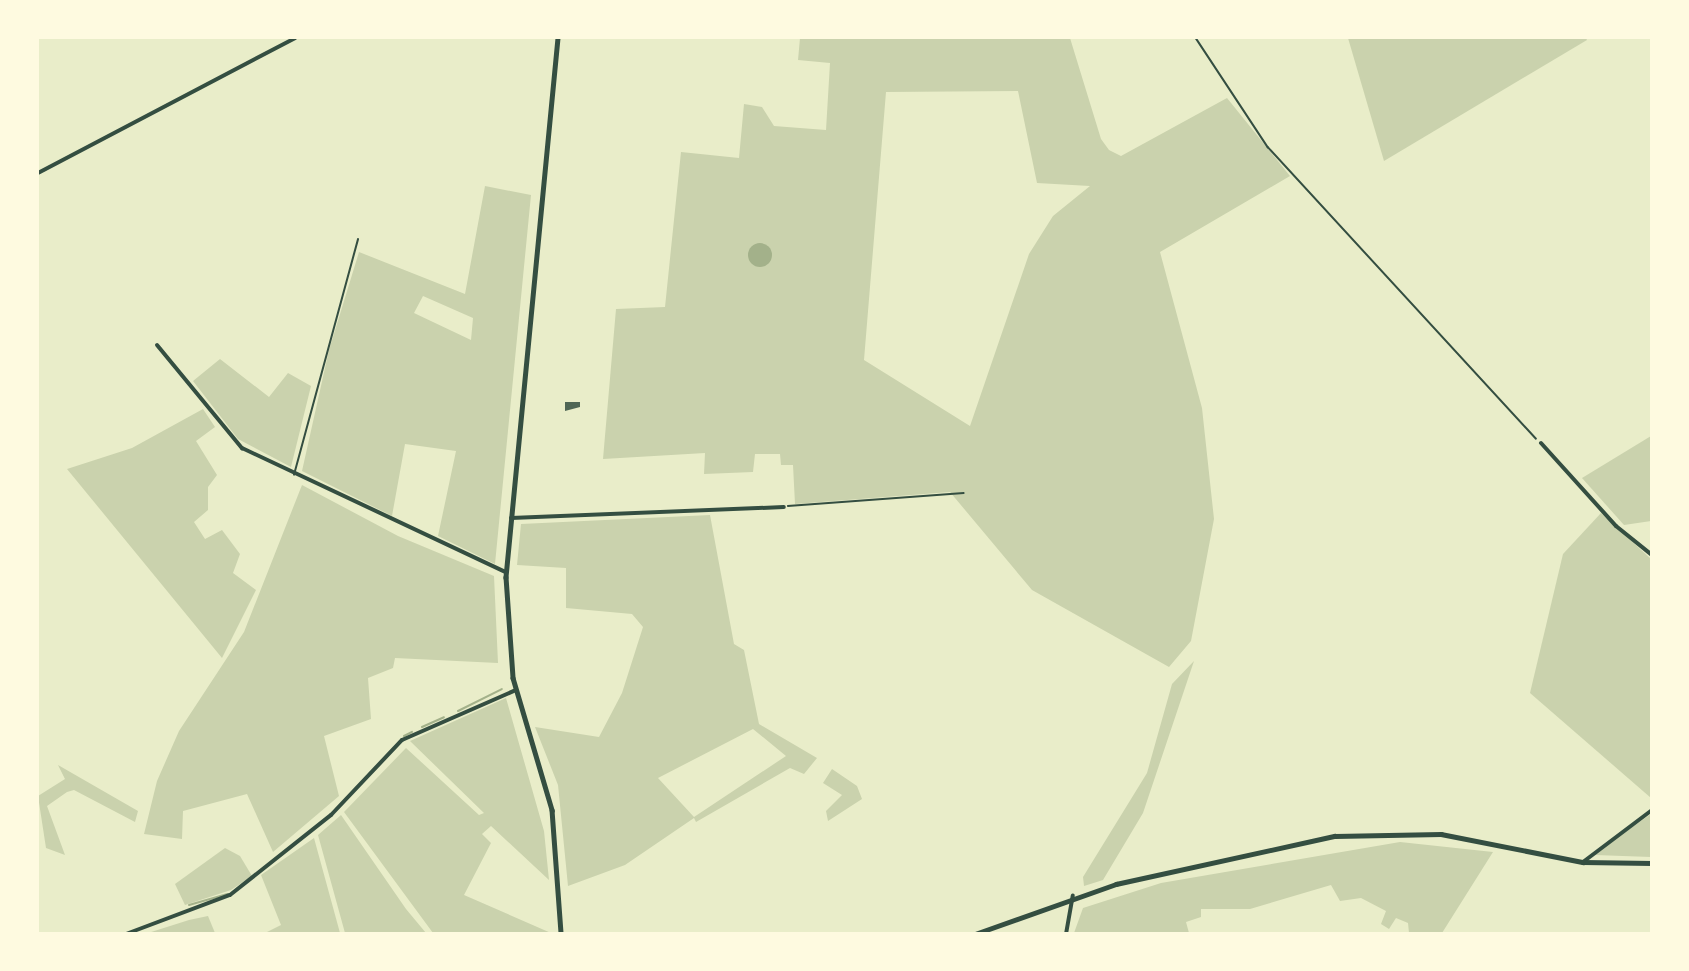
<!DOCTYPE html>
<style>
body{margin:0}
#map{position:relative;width:1689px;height:971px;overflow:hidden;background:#e9edc9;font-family:"Titillium Web",sans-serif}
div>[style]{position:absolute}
.green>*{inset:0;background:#cad2ad}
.water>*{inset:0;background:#a3b18a}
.round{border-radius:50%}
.stream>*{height:2px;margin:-1px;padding:0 1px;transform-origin:1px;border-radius:1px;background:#a3b18a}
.building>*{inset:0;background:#4f6655}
.path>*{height:1.5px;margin:-0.75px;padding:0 0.75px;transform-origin:0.75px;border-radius:0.75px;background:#344e41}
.service>*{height:1.5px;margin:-0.75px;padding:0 0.75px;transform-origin:0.75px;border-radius:0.75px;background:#344e41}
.minor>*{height:4px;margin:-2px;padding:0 2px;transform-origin:2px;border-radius:2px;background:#344e41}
.tertiary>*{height:4.5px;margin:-2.25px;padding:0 2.25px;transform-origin:2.25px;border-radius:2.25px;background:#344e41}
span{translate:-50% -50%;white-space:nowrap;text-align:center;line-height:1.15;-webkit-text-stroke:4.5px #fefae0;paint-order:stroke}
.frame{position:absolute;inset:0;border:39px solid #fefae0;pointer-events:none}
</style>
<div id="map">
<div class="green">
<div style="clip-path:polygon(evenodd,800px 38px,1070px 38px,1101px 139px,1109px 150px,1121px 156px,1227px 98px,1290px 176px,1160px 252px,1202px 408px,1214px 519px,1191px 641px,1169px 667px,1032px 590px,950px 492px,795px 504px,793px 465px,781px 465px,780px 454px,755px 454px,753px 472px,704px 474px,705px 453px,603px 459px,616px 309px,665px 307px,681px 152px,739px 158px,744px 104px,762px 107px,774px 126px,826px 130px,830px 63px,798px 60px,800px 38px,1018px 91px,1037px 183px,1090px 186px,1053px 216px,1029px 254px,970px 426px,864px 360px,886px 92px,1018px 91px)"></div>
<div style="clip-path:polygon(1348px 38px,1586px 38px,1587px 40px,1384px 161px)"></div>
<div style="clip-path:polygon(evenodd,485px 186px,531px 195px,495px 564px,438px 536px,456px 451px,405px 444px,392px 516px,302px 471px,329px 350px,359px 252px,465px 294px,485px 186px,423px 296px,473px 318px,471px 340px,414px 313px,423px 296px)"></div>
<div style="clip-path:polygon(220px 359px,269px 397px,288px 373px,311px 386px,291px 467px,238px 439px,193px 381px)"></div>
<div style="clip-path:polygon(203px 409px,215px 427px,196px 441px,217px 475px,208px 487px,208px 510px,194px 522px,205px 539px,222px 530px,240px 554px,233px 573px,256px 590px,222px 658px,67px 469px,132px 448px)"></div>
<div style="clip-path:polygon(1651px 436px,1651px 521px,1624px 525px,1582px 478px)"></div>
<div style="clip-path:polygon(302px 485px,398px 536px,494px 576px,498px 663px,395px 658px,393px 668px,368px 678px,371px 719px,324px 736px,339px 796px,273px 852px,247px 794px,183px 811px,182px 839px,144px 834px,157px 781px,179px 731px,244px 632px)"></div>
<div style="clip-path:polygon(1601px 513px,1651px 559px,1651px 798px,1530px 693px,1563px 554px)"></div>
<div style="clip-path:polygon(evenodd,710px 515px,734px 644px,744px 650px,759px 724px,817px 758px,804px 774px,790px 768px,696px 822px,694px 818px,625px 865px,568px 886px,558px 785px,535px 727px,599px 737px,622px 693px,643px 627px,632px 614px,566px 608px,566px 568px,517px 565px,521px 524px,710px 515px,753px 729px,786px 756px,694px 817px,658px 778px,753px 729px)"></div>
<div style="clip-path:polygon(1194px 661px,1143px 813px,1103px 880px,1084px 886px,1083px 877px,1147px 773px,1172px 684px)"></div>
<div style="clip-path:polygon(506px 698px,544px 831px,549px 880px,491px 826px,482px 834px,491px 843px,464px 895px,551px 933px,433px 933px,344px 812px,406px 748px,479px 815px,484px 813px,410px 741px)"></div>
<div style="clip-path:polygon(58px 765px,138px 811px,135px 822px,74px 790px,67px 792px,47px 806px,65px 855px,46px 848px,38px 796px,65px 779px)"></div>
<div style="clip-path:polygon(832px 769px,857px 786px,862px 799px,828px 821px,826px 811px,842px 795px,823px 783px)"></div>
<div style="clip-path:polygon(1651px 814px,1651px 857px,1595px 855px,1596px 852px)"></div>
<div style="clip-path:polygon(341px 815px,406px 909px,426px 933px,345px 933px,318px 835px)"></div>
<div style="clip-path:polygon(314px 838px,340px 933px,265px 933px,281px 925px,261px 875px)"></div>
<div style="clip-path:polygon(1400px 842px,1493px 852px,1442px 933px,1409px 933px,1408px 923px,1396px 918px,1389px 929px,1381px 924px,1386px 911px,1361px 898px,1340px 901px,1331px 885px,1250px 909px,1201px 909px,1201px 917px,1186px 922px,1189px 933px,1074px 933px,1083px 908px,1161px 883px)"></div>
<div style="clip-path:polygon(225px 848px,240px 856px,252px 876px,231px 890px,185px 905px,175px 884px)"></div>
<div style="clip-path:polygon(208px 916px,215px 933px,148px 933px,189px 920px)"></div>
</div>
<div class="water">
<div class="round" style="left:748px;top:243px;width:24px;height:24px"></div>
</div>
<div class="stream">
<div style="left:458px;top:711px;width:49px;rotate:-26.6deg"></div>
<div style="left:422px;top:727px;width:24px;rotate:-24deg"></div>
<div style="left:404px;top:736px;width:9px;rotate:-27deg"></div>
<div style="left:189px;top:905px;width:40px;rotate:-16deg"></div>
</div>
<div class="building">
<div style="clip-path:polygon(565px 402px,580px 402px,580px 407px,565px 411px)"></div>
</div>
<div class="path">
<div style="left:1196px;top:38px;width:131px;rotate:56.6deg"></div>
<div style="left:1268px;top:147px;width:396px;rotate:47.4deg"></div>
<div style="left:788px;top:506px;width:176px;rotate:-4.2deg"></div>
</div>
<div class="service">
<div style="left:294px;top:475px;width:244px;rotate:-74.8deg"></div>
</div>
<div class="minor">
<div style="left:38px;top:173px;width:290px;rotate:-27.7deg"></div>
<div style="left:157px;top:345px;width:134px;rotate:50.5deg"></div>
<div style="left:242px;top:448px;width:292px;rotate:25.2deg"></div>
<div style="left:1541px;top:443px;width:112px;rotate:47.9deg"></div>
<div style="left:1616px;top:526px;width:46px;rotate:38.9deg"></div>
<div style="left:511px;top:518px;width:273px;rotate:-2.3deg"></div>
<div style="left:1583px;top:862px;width:86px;rotate:-37deg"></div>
<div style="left:126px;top:934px;width:111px;rotate:-20.6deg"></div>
<div style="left:230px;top:895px;width:129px;rotate:-38.4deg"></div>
<div style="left:331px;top:815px;width:103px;rotate:-46.6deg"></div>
<div style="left:402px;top:740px;width:124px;rotate:-23.7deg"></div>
<div style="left:1066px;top:934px;width:39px;rotate:-80deg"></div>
</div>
<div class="tertiary">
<div style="left:558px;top:38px;width:542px;rotate:95.51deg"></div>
<div style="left:506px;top:577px;width:101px;rotate:86deg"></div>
<div style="left:513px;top:678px;width:138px;rotate:73.5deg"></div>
<div style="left:552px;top:810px;width:124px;rotate:85.8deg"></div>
<div style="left:975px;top:934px;width:150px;rotate:-19.5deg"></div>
<div style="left:1116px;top:884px;width:224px;rotate:-12.4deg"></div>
<div style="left:1335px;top:836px;width:106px;rotate:-1.1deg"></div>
<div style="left:1441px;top:834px;width:145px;rotate:11.2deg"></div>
<div style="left:1583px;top:862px;width:69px;rotate:0.8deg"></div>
</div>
<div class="frame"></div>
</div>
